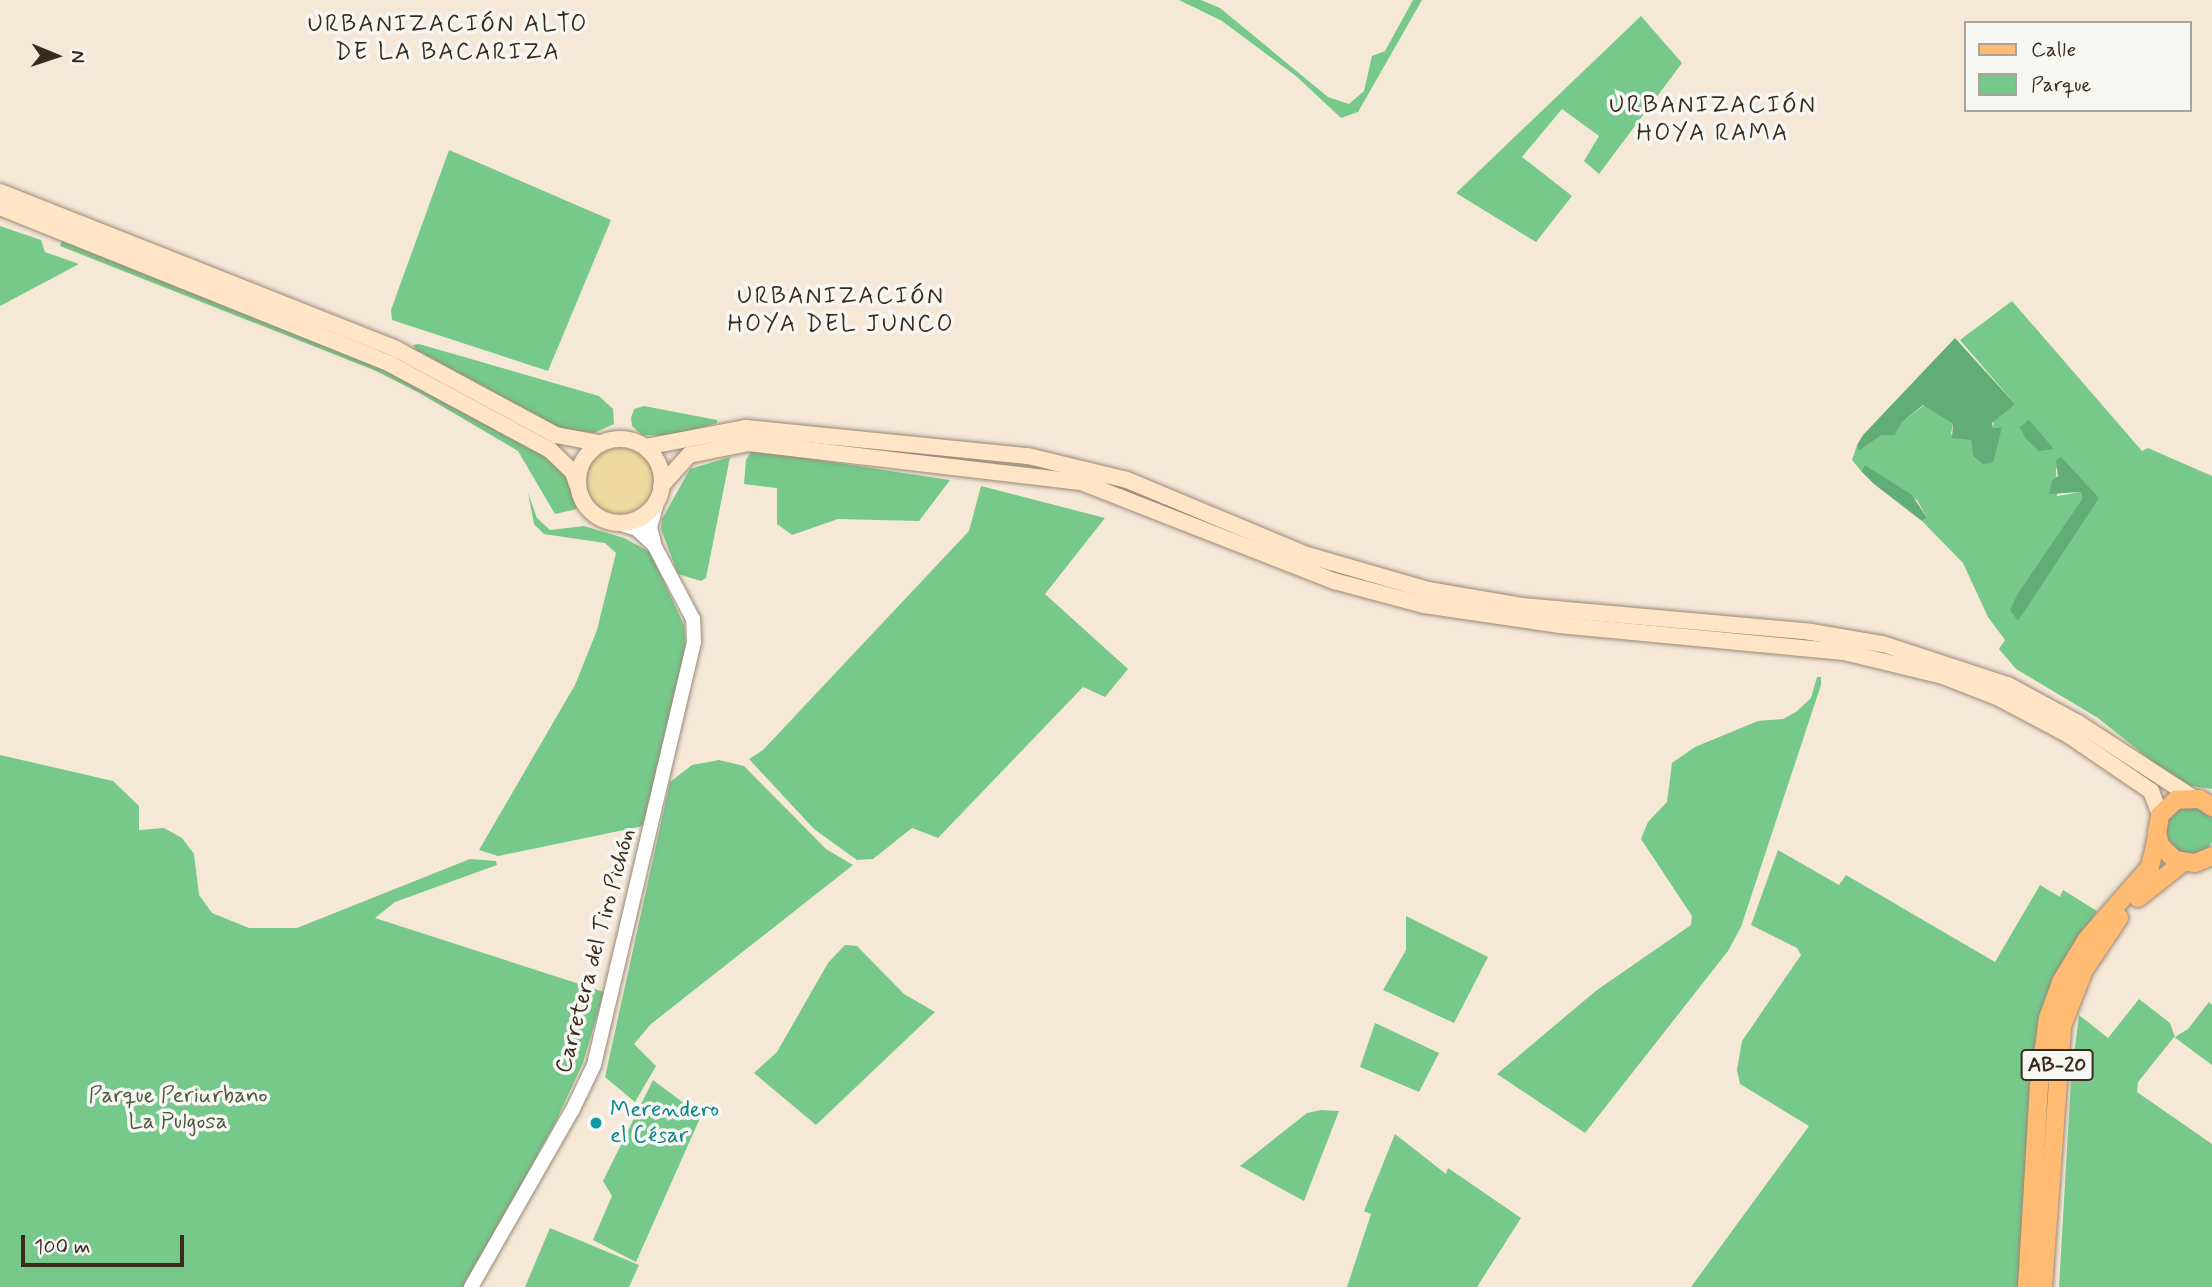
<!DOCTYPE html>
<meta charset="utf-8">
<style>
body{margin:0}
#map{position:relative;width:2212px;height:1287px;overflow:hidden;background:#f5e8d7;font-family:Mynerve,sans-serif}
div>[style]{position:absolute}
.green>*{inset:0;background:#76c98b}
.round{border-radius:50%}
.forest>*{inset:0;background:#60ad77}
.sand>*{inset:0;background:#eeda9e}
.roads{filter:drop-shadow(0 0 2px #98897a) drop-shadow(0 0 2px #98897a)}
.tertiary>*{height:14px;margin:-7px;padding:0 7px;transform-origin:7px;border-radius:7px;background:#fff}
.secondary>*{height:16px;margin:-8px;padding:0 8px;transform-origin:8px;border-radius:8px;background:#ffe4c6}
.secondary>.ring{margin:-8px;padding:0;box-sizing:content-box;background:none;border:16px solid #ffe4c6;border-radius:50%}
.primary>*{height:18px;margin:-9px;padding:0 9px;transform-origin:9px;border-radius:9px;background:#ffbb71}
.dots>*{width:19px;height:19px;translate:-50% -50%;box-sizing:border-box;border:4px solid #f6f6f2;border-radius:50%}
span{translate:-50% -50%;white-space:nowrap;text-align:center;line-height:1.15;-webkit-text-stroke:7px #f6f6f2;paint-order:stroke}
.shield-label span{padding:2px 5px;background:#f6f6f2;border:2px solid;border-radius:5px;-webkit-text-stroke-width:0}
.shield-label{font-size:21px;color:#3b2a1e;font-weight:700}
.street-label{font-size:23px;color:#3b2a1e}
.park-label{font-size:23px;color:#4d5a3f}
.culture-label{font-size:23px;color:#0d838f}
.left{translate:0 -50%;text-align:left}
.neighbourhood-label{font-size:24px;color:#3b2a1e;letter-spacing:2px}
.legend{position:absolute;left:1964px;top:21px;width:228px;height:91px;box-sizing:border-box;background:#f6f6f2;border:2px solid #aba49d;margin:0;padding:9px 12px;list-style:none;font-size:21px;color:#3b2a1e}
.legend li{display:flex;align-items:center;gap:14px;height:35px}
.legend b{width:35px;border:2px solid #aba49d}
.north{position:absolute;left:21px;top:21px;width:70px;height:70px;-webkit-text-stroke:5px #f6f6f2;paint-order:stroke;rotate:92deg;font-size:19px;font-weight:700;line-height:28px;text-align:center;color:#3b2a1e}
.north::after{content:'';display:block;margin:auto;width:24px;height:32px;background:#3b2a1e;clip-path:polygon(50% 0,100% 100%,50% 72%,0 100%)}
.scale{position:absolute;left:21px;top:1235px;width:163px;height:32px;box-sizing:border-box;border:4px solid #3b2a1e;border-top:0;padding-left:9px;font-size:21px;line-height:24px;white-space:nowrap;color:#3b2a1e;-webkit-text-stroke:5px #f6f6f2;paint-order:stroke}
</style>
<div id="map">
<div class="green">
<div style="clip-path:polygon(1179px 0,1201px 0,1220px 8px,1328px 97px,1349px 104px,1364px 91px,1372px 56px,1385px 51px,1413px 0,1422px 0,1358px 112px,1341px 118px,1296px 76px,1222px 21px)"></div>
<div style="clip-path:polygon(1641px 16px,1682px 63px,1599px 174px,1584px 161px,1599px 136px,1562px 109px,1522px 157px,1572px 196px,1536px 242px,1456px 193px)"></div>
<div style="clip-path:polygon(449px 150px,611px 220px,548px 371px,392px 320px,391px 310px)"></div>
<div style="clip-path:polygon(0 226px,41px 240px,45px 252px,79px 264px,0 306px)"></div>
<div style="clip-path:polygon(62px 240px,389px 370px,554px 461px,564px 470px,577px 509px,555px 514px,518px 451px,418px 392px,374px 370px,60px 246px)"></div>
<div style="clip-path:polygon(evenodd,2012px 301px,2142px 451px,2148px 448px,2212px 476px,2212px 789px,2190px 786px,2159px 767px,2098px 718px,2016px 669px,1999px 649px,2005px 640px,1988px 617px,1963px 563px,1922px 521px,1927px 518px,1917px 500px,1865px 465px,1861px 471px,1852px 460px,1857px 445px,1859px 451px,1882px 435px,1895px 435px,1902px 422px,1924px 405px,1953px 424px,1951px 434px,1971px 439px,1973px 456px,1982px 464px,2002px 427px,1993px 428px,1994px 418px,2015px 404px,1960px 340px,2012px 301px,2056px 468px,2099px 498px,2018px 593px,2084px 498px,2081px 492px,2057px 496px,2056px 468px)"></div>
<div style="clip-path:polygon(419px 344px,599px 396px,613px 409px,614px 424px,594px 433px,562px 429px,416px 350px,413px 345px)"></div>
<div style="clip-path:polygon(644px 406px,717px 420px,717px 423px,670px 436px,642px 435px,632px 426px,631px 418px,634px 409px)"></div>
<div style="clip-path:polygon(752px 450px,950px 480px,919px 521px,838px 519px,792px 535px,777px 524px,777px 488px,744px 484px,746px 460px)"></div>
<div style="clip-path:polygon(730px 457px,706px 578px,701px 581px,678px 574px,661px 529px,662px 519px,690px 469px)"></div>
<div style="clip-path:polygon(981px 486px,1105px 518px,1045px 594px,1128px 669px,1105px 697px,1083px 687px,938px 838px,912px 828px,873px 859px,857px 860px,814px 829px,749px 759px,763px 750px,969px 531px)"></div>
<div style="clip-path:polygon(528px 493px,537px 518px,550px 530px,584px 526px,624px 538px,650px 552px,684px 625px,686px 650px,648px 825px,498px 856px,479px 850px,575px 685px,597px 630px,616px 553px,605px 543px,544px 534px,534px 524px)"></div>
<div style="clip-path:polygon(1817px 677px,1821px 677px,1821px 685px,1741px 927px,1728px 951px,1585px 1133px,1497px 1074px,1597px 990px,1691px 925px,1692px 916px,1641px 839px,1648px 822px,1667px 802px,1672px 763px,1695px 747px,1758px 721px,1783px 719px,1796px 712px,1811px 698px)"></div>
<div style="clip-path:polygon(0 755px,113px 781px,139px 806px,139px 830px,164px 828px,182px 838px,194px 854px,199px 895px,212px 913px,249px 928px,297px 928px,470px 859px,496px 861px,497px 865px,395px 902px,375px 918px,604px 992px,583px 1063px,555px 1123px,466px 1287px,0 1287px)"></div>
<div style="clip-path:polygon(719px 760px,744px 766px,826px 849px,853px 865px,651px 1024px,634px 1044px,656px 1066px,635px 1102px,605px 1077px,670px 782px,692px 765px)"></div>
<div class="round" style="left:2165px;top:805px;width:50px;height:50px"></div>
<div style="clip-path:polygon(1778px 850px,1839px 885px,1846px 875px,1995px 962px,2040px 885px,2060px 897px,2063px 890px,2097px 911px,2063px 965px,2022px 1287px,1691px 1287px,1809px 1126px,1740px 1084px,1737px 1070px,1742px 1041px,1801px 955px,1797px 948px,1751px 925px)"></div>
<div style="clip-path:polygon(1406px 916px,1488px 957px,1454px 1023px,1383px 990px,1406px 950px)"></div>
<div style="clip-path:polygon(845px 945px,857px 946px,904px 994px,935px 1012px,816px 1125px,754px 1073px,777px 1052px,828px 963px)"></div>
<div style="clip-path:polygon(2139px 999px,2170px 1023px,2175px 1037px,2188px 1029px,2209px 1002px,2212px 1005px,2212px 1065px,2174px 1037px,2138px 1082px,2137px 1092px,2212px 1144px,2212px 1287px,2059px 1287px,2071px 1080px,2079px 1015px,2108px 1038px)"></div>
<div style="clip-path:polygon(1375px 1023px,1439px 1053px,1419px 1092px,1360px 1067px)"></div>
<div style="clip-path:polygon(653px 1080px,701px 1116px,636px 1262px,593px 1240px,612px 1196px,603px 1181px)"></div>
<div style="clip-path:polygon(1321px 1110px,1339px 1111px,1304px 1201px,1240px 1166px,1307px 1113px)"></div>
<div style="clip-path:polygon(1395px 1134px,1446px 1174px,1448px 1168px,1521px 1218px,1477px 1287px,1347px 1287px,1371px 1214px,1364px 1211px)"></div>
<div style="clip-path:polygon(550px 1228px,639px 1265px,629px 1287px,525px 1287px)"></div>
</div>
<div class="forest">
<div style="clip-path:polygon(1955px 338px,2015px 404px,1992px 423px,1993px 428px,2002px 427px,1993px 463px,1982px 464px,1973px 456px,1971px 440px,1952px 438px,1953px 424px,1923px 405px,1902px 422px,1895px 435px,1882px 435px,1859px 451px,1857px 445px,1863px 435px)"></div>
<div style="clip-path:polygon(2029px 420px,2054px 449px,2039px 451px,2025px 438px,2020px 427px)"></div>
<div style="clip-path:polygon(2061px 457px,2099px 498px,2018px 621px,2010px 610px,2018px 593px,2083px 498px,2081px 492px,2049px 494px,2052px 481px,2058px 476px,2056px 460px)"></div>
<div style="clip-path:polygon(1865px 465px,1912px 495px,1927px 518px,1922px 521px,1874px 484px,1861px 471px)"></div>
</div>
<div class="sand">
<div class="round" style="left:584px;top:444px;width:70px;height:70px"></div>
</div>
<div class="roads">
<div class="tertiary">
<div style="left:654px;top:543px;width:16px;rotate:-104deg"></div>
<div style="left:650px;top:527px;width:29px;rotate:-74deg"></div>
<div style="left:471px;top:1287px;width:203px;rotate:-60.2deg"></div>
<div style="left:572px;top:1111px;width:51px;rotate:-64.4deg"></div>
<div style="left:594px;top:1065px;width:434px;rotate:-76.7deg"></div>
<div style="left:694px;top:643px;width:24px;rotate:-92deg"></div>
<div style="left:693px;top:619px;width:84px;rotate:-117.8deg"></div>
<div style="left:654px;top:545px;width:23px;rotate:-137deg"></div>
<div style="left:637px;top:529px;width:19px;rotate:-162deg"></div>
</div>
<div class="secondary">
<div style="left:0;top:192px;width:426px;rotate:21.6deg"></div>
<div style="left:396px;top:349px;width:182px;rotate:28.3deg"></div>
<div style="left:556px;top:435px;width:44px;rotate:10.5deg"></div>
<div style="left:0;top:207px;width:420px;rotate:21.9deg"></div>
<div style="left:390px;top:364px;width:182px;rotate:28.3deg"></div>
<div style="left:550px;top:450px;width:32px;rotate:44deg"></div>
<div style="left:573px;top:472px;width:13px;rotate:72deg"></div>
<div class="ring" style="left:578px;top:439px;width:68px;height:68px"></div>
<div style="left:645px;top:447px;width:103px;rotate:-10.7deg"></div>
<div style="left:746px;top:428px;width:283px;rotate:5.7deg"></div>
<div style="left:1028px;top:456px;width:102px;rotate:13.6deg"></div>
<div style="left:1127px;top:480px;width:195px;rotate:22.6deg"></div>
<div style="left:1307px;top:555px;width:126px;rotate:16.1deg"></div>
<div style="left:1428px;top:590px;width:95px;rotate:9.7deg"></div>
<div style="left:1522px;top:606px;width:290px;rotate:5.1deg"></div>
<div style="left:1811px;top:632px;width:73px;rotate:9.5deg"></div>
<div style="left:1883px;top:644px;width:132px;rotate:18.2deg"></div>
<div style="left:2008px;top:685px;width:80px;rotate:28.5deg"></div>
<div style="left:2078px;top:723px;width:136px;rotate:33deg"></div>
<div style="left:661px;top:486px;width:42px;rotate:-47.9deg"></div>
<div style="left:689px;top:455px;width:60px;rotate:-11.5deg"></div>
<div style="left:748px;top:443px;width:335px;rotate:6.7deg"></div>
<div style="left:1081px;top:482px;width:272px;rotate:21.4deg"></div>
<div style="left:1334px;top:581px;width:93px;rotate:14.9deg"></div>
<div style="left:1424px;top:605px;width:136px;rotate:8.4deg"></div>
<div style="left:1559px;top:625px;width:286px;rotate:5.4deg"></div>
<div style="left:1844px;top:652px;width:102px;rotate:13.6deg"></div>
<div style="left:1943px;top:676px;width:58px;rotate:21.3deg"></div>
<div style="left:1997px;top:697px;width:79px;rotate:27.9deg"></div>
<div style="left:2067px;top:734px;width:102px;rotate:34.2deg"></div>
<div style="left:2151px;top:791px;width:26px;rotate:69deg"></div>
</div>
<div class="primary">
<div style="left:2212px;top:807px;width:14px;rotate:-146deg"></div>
<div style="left:2200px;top:799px;width:24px;rotate:178deg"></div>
<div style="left:2176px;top:800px;width:22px;rotate:137deg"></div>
<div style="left:2160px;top:815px;width:18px;rotate:99deg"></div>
<div style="left:2157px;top:833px;width:12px;rotate:76deg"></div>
<div style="left:2160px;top:845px;width:21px;rotate:45deg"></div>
<div style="left:2175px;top:860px;width:20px;rotate:9deg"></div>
<div style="left:2195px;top:863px;width:18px;rotate:-22deg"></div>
<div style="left:2138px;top:898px;width:56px;rotate:-38.5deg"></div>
<div style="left:2027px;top:1287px;width:201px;rotate:-86.6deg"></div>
<div style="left:2039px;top:1086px;width:69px;rotate:-82.5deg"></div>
<div style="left:2048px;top:1018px;width:38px;rotate:-70deg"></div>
<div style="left:2061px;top:982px;width:50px;rotate:-58.8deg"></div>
<div style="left:2087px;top:939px;width:96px;rotate:-48.8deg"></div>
<div style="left:2150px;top:867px;width:31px;rotate:-77deg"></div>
<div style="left:2043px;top:1287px;width:262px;rotate:-85.8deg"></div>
<div style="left:2062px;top:1026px;width:60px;rotate:-68.6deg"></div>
<div style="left:2084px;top:970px;width:63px;rotate:-56.1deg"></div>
</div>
</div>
<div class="dots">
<div style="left:596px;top:1123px;background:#0f9aa8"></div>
</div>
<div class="shield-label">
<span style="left:2057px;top:1065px">AB-20</span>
</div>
<div class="street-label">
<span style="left:596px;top:951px;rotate:-75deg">Carretera del Tiro Pichón</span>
</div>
<div class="park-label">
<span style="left:178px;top:1109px">Parque Periurbano<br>La Pulgosa</span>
</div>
<div class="culture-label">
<span class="left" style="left:610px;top:1123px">Merendero<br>el César</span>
</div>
<div class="neighbourhood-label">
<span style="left:448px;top:39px">URBANIZACIÓN ALTO<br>DE LA BACARIZA</span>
<span style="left:1713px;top:120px">URBANIZACIÓN<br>HOYA RAMA</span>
<span style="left:841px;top:311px">URBANIZACIÓN<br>HOYA DEL JUNCO</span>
</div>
<ul class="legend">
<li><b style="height:9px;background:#ffbb71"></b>Calle</li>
<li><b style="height:19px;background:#76c98b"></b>Parque</li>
</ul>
<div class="north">N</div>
<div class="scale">100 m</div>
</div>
